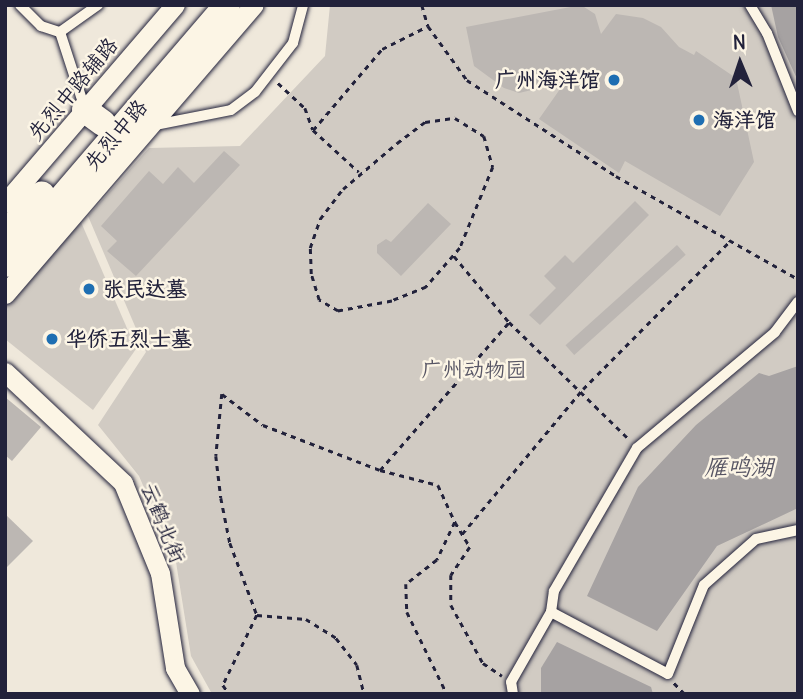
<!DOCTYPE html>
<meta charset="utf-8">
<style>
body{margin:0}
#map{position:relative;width:803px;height:699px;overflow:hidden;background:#efe8db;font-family:Delius,"LXGW WenKai TC",sans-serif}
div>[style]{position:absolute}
.green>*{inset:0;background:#d1cbc3}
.water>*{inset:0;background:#a6a2a2}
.building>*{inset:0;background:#bcb7b3;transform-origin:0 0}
.path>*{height:2.5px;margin-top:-1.25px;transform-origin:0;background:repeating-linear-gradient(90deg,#22223b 0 5px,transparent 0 10px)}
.roads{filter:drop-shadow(0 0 2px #22223b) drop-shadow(0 0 2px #22223b)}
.lane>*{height:10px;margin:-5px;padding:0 5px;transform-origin:5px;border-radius:5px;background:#fcf5e5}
.street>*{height:19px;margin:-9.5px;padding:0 9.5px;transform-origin:9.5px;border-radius:9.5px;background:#fcf5e5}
.secondary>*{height:26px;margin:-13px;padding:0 13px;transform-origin:13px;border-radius:13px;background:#fcf5e5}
.dots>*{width:19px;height:19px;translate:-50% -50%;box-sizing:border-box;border:4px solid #fcf5e5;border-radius:50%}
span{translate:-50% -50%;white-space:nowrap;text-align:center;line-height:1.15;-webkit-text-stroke:5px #fcf5e5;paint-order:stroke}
.poi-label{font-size:21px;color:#22223b;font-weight:700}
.right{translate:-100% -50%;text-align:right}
.left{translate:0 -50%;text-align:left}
.street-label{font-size:21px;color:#22223b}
.park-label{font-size:21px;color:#575564}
.water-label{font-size:23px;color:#575564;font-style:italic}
.frame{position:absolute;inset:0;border:7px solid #22223b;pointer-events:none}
.north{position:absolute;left:705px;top:28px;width:70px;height:70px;-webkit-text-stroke:5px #fcf5e5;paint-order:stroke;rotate:358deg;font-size:19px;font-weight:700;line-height:28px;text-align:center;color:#22223b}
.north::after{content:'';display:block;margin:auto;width:24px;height:32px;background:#22223b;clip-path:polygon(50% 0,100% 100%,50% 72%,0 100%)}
</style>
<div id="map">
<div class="green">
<div style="clip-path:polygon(330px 5px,798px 5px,798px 694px,212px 694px,191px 656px,176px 562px,139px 476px,98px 425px,146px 352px,88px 216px,149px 148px,240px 146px,325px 56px)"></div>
<div style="clip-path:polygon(81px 222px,136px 349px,93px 410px,5px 339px,5px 307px)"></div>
</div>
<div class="water">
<div style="clip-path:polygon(771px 5px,798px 5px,798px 81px,778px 37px)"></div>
<div style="clip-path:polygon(798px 366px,798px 508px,717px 546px,657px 631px,587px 596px,638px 487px,696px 425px,759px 373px,769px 376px)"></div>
<div style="clip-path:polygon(557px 642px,651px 687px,653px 694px,541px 694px,541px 668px)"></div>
</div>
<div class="building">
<div style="clip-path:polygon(581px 5px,595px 14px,601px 34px,616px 14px,643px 18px,661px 27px,679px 47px,694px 55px,696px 51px,736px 78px,754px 162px,720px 216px,625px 161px,619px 173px,539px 119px,565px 82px,519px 93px,504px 88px,474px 66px,466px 27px)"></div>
<div style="clip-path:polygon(224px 151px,240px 165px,136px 276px,107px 251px,117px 241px,101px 226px,149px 171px,163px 184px,178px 167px,194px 183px)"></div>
<div style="clip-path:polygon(635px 201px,649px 215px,540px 325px,529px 315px,556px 288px,544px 276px,565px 255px,573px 263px)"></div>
<div style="clip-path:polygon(428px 203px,451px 224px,401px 276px,377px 253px,377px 245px,386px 239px,391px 242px)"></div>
<div style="left:677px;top:245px;width:13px;height:150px;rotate:48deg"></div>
<div style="clip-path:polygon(5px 397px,41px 427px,12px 461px,5px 455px)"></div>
<div style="clip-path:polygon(5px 514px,33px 541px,5px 569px)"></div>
</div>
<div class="path">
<div style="left:422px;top:5px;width:22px;rotate:74deg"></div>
<div style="left:428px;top:26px;width:67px;rotate:54.2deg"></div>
<div style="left:467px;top:80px;width:177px;rotate:32.8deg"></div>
<div style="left:616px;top:176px;width:209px;rotate:29.5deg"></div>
<div style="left:278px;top:83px;width:37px;rotate:43deg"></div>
<div style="left:305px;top:108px;width:23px;rotate:70deg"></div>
<div style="left:313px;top:130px;width:62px;rotate:42.4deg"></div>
<div style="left:455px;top:118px;width:34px;rotate:32deg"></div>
<div style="left:484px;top:136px;width:32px;rotate:74deg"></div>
<div style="left:493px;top:167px;width:87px;rotate:112.2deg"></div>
<div style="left:460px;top:248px;width:52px;rotate:131.1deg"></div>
<div style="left:426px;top:287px;width:37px;rotate:158deg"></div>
<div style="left:392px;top:301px;width:55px;rotate:169.5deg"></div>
<div style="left:338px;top:311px;width:22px;rotate:-150deg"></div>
<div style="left:319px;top:300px;width:27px;rotate:-107deg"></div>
<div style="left:311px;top:274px;width:26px;rotate:-92deg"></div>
<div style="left:310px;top:248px;width:31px;rotate:-71deg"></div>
<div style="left:320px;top:219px;width:38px;rotate:-53deg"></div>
<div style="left:343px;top:189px;width:71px;rotate:-40.4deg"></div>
<div style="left:397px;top:143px;width:35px;rotate:-37deg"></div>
<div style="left:425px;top:122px;width:30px;rotate:-8deg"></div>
<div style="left:313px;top:130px;width:106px;rotate:-49.6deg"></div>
<div style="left:382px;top:49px;width:51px;rotate:-26.6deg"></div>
<div style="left:454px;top:256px;width:86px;rotate:50.2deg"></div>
<div style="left:509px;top:322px;width:169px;rotate:44.3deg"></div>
<div style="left:222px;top:394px;width:51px;rotate:37.1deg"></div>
<div style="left:263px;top:425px;width:125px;rotate:21deg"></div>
<div style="left:380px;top:470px;width:60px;rotate:14.5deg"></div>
<div style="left:438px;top:485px;width:41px;rotate:65.3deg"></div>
<div style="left:455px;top:522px;width:42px;rotate:115.3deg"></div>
<div style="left:437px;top:560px;width:39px;rotate:142deg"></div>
<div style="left:406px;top:584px;width:28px;rotate:88deg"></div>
<div style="left:407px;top:612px;width:91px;rotate:64deg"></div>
<div style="left:222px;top:394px;width:62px;rotate:95.5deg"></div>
<div style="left:216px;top:456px;width:42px;rotate:83.2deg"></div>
<div style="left:221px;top:498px;width:46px;rotate:78.7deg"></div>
<div style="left:230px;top:543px;width:77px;rotate:69.4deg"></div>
<div style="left:257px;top:615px;width:78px;rotate:115.9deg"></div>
<div style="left:223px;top:685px;width:11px;rotate:56deg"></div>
<div style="left:380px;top:470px;width:196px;rotate:-48.9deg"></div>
<div style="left:455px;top:522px;width:29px;rotate:59deg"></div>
<div style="left:470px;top:547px;width:34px;rotate:124deg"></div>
<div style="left:451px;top:575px;width:30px;rotate:90deg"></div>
<div style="left:451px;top:605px;width:66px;rotate:61.1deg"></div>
<div style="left:483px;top:663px;width:23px;rotate:34deg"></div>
<div style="left:462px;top:534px;width:189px;rotate:-50.2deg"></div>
<div style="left:583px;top:389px;width:207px;rotate:-45.2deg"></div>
<div style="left:257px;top:615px;width:49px;rotate:4.7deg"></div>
<div style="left:306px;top:619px;width:36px;rotate:32deg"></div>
<div style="left:336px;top:638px;width:34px;rotate:52deg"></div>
<div style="left:357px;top:665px;width:30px;rotate:76deg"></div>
<div style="left:674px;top:683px;width:16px;rotate:45deg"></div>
</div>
<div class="roads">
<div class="lane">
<div style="left:20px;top:5px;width:30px;rotate:45deg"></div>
<div style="left:41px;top:26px;width:20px;rotate:18deg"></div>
<div style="left:60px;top:32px;width:47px;rotate:-35.4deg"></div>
<div style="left:750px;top:5px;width:33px;rotate:59deg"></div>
<div style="left:767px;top:33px;width:84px;rotate:68.3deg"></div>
<div style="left:60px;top:32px;width:81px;rotate:72deg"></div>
<div style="left:155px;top:125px;width:77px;rotate:-11.2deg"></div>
<div style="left:231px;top:110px;width:30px;rotate:-37deg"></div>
<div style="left:255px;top:92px;width:62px;rotate:-52.2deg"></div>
<div style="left:293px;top:43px;width:39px;rotate:-75deg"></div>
<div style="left:551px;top:612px;width:132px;rotate:27.9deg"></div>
<div style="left:668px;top:674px;width:96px;rotate:-68deg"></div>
<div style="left:704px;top:585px;width:69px;rotate:-41.5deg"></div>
<div style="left:756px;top:539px;width:43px;rotate:-12.1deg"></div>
<div style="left:513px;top:694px;width:12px;rotate:-99deg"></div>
<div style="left:511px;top:682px;width:81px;rotate:-60.3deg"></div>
<div style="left:551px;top:612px;width:21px;rotate:-82deg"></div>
<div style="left:554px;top:591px;width:165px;rotate:-59.9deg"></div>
<div style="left:637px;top:448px;width:180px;rotate:-40deg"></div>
<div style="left:775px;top:332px;width:38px;rotate:-53deg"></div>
</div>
<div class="street">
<div style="left:5px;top:203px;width:261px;rotate:-49.4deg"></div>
<div style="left:5px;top:294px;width:381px;rotate:-49.3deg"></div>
<div style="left:5px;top:372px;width:162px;rotate:43.2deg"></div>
<div style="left:123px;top:483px;width:97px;rotate:67.7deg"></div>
<div style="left:160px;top:573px;width:96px;rotate:81deg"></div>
<div style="left:175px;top:668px;width:30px;rotate:60deg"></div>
</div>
<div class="secondary">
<div style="left:85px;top:110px;width:22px;rotate:36deg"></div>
<div style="left:5px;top:234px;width:54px;rotate:-47.2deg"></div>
<div style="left:5px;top:264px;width:341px;rotate:-49.4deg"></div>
</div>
</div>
<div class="dots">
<div style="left:614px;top:80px;background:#1f6fb2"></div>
<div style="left:699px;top:120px;background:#1f6fb2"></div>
<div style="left:89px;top:289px;background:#1f6fb2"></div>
<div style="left:52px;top:339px;background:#1f6fb2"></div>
</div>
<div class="poi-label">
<span class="right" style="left:600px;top:80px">广州海洋馆</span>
<span class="left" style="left:713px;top:120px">海洋馆</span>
<span class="left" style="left:103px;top:289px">张民达墓</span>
<span class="left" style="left:66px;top:339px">华侨五烈士墓</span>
</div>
<div class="street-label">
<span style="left:73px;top:89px;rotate:-50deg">先烈中路辅路</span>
<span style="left:116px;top:135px;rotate:-50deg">先烈中路</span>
<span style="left:163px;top:523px;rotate:68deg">云鹤北街</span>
</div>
<div class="park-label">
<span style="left:474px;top:370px">广州动物园</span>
</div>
<div class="water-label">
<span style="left:739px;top:467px">雁鸣湖</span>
</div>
<div class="frame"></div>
<div class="north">N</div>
</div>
